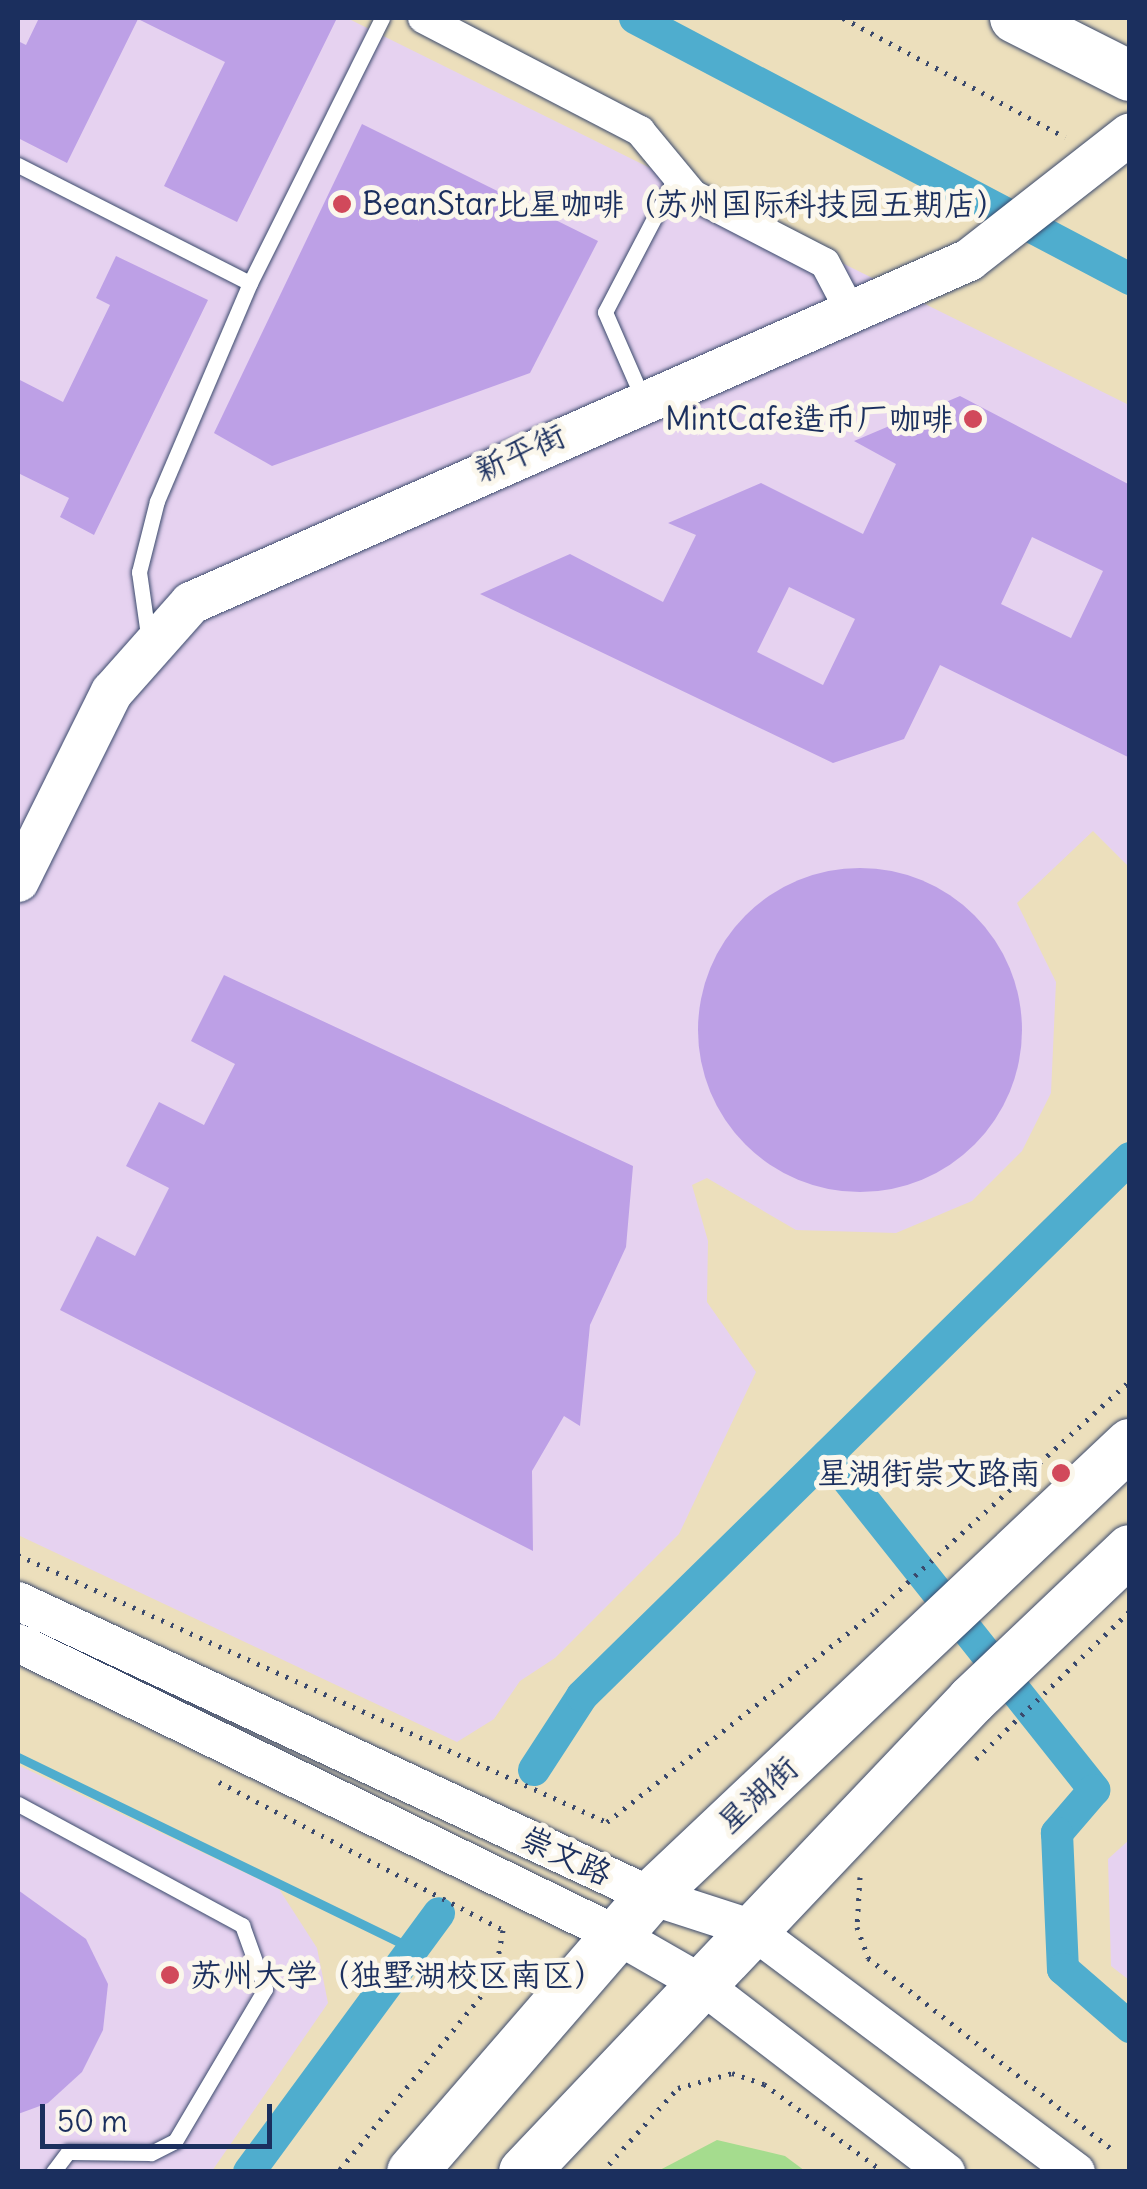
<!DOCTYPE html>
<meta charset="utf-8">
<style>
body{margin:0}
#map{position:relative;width:1147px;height:2189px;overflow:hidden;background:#ecdfbc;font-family:Delius,"LXGW WenKai TC",sans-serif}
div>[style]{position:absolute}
.built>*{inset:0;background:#e6d2f0}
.green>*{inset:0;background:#a5dc8e}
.stream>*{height:9px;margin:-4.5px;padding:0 4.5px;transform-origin:4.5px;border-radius:4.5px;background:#4fadce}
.canal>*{height:32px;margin:-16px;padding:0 16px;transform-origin:16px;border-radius:16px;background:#4fadce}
.building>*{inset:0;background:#bda0e6}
.round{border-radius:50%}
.path>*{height:5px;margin-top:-2.5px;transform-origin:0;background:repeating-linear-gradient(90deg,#3a496c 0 2.5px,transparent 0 10.5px)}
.roads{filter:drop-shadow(0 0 2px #3a496c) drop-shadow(0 0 2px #3a496c)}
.service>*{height:15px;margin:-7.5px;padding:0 7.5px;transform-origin:7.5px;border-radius:7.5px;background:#fff}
.minor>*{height:30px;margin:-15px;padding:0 15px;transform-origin:15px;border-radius:15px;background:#fff}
.tertiary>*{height:38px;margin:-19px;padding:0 19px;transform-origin:19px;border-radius:19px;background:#fff}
.secondary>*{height:42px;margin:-21px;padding:0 21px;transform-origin:21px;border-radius:21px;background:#fff}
.primary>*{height:50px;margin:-25px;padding:0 25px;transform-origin:25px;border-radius:25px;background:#fff}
.dots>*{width:28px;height:28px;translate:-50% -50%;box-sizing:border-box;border:5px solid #fbf7ec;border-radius:50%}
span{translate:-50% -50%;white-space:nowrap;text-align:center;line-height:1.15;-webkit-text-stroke:10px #fbf7ec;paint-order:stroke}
.poi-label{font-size:32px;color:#1b2f5e}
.left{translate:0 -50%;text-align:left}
.right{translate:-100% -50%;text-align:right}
.street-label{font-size:32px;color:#1b2f5e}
.frame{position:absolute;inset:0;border:20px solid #1b2f5e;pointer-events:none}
.scale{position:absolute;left:40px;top:2104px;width:232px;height:45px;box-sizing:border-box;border:5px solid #1b2f5e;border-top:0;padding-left:12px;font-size:30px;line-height:35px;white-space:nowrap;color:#1b2f5e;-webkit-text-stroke:8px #fbf7ec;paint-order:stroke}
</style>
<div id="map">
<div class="built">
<div style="clip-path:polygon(18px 18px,347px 18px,1129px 405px,1129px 867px,1093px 831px,1017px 903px,1056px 982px,1051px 1093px,1022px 1151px,972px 1201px,896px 1233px,796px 1230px,707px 1178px,692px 1185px,708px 1241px,707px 1302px,756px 1372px,679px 1534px,555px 1658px,520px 1681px,494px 1719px,457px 1742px,18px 1535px)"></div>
<div style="clip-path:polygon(18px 1765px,279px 1889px,317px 1948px,328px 2003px,212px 2171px,18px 2172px)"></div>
<div style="clip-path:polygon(1129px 1840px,1129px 1980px,1111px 1966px,1108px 1859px)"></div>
</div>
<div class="green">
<div style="clip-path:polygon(717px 2140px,785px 2156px,805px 2171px,658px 2171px)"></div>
</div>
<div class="stream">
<div style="left:18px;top:1757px;width:441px;rotate:25.9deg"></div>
</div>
<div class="canal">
<div style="left:635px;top:18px;width:560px;rotate:27.8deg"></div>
<div style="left:828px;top:1455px;width:428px;rotate:51.5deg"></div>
<div style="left:1094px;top:1790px;width:57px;rotate:130.7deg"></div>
<div style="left:1057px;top:1833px;width:136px;rotate:87.5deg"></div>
<div style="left:1063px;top:1969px;width:89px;rotate:40.9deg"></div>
<div style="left:534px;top:1770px;width:88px;rotate:-57deg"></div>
<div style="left:582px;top:1696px;width:768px;rotate:-44.47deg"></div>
<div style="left:249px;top:2172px;width:321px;rotate:-53.7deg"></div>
</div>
<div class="building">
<div style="clip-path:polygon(39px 18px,337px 18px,237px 222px,164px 186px,225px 62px,138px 19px,67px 163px,18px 138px,18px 41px,26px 45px)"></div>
<div style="clip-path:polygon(362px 124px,598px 241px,530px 373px,272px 466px,214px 433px)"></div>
<div style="clip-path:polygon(116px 256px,208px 300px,94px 535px,60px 517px,69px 498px,18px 473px,18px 379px,63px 402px,110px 305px,96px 298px)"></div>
<div style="clip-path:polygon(evenodd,960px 396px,1130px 485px,1130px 758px,940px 665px,904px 739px,833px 763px,480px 594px,570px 554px,663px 602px,696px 535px,668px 523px,761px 483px,863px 534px,896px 464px,854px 441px,960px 396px,1032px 537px,1103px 571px,1071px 638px,1001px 604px,1032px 537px,960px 396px,789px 587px,855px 619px,823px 685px,757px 652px,789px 587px)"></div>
<div class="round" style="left:698px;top:868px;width:324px;height:324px"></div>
<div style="clip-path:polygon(224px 975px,633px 1166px,626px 1247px,590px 1325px,580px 1426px,564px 1416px,532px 1471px,533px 1551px,60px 1310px,97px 1236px,135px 1256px,169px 1188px,126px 1166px,159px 1102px,204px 1125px,235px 1064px,191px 1041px)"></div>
<div style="clip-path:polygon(18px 1890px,86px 1939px,108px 1984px,103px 2030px,82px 2072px,48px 2103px,18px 2114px)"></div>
</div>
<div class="path">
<div style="left:843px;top:18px;width:252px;rotate:28.2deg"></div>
<div style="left:18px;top:1555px;width:647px;rotate:24.39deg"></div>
<div style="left:607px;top:1822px;width:342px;rotate:-38.1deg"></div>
<div style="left:876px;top:1611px;width:343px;rotate:-42.2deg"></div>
<div style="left:976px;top:1759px;width:214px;rotate:-43.9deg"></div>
<div style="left:219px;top:1782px;width:320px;rotate:27.5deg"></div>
<div style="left:503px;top:1930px;width:51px;rotate:100.2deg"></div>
<div style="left:494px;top:1980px;width:247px;rotate:129.1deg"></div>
<div style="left:860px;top:1877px;width:50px;rotate:93.4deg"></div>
<div style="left:857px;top:1927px;width:33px;rotate:70deg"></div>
<div style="left:868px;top:1958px;width:308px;rotate:38.1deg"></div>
<div style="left:602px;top:2172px;width:113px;rotate:-47.9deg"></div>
<div style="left:678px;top:2088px;width:56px;rotate:-15.5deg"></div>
<div style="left:732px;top:2073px;width:34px;rotate:19deg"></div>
<div style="left:764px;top:2084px;width:149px;rotate:36.3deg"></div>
</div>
<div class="roads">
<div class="service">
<div style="left:18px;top:165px;width:260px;rotate:27deg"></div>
<div style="left:643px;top:399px;width:95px;rotate:-113.6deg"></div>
<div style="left:605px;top:312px;width:149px;rotate:-62.4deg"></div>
<div style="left:149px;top:642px;width:71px;rotate:-98.1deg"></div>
<div style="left:139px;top:572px;width:73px;rotate:-75.8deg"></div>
<div style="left:157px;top:501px;width:237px;rotate:-66.9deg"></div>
<div style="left:250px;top:283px;width:296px;rotate:-63.5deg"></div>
<div style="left:18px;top:1804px;width:255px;rotate:28.4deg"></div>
<div style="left:242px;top:1925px;width:68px;rotate:70.2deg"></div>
<div style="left:265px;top:1989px;width:177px;rotate:120.6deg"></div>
<div style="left:175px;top:2141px;width:27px;rotate:153deg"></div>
<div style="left:151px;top:2153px;width:83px;rotate:-179.3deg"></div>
<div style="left:68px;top:2152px;width:25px;rotate:127deg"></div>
</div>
<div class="minor">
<div style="left:423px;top:18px;width:245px;rotate:27.5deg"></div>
<div style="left:640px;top:131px;width:83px;rotate:50.4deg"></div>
<div style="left:693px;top:195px;width:148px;rotate:27.3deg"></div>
<div style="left:825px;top:263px;width:60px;rotate:62.2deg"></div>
</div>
<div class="tertiary">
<div style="left:18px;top:1601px;width:698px;rotate:24.99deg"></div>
<div style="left:651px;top:1896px;width:104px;rotate:17.9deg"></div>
<div style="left:750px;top:1928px;width:407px;rotate:36.8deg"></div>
<div style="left:18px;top:1643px;width:664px;rotate:25.99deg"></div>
<div style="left:615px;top:1934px;width:95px;rotate:29.8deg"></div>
<div style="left:697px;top:1981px;width:314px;rotate:37.5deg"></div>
</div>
<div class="secondary">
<div style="left:18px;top:881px;width:211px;rotate:-63.6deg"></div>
<div style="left:112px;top:692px;width:119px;rotate:-48.4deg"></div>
<div style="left:191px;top:603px;width:850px;rotate:-23.79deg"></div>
<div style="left:969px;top:260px;width:204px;rotate:-38deg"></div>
</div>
<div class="primary">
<div style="left:1015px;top:18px;width:129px;rotate:26.8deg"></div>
<div style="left:412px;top:2172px;width:365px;rotate:-49.1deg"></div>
<div style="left:651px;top:1896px;width:659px;rotate:-43.34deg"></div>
<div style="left:524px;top:2172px;width:651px;rotate:-46.49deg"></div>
<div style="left:972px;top:1700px;width:218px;rotate:-43.5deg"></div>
</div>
</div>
<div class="dots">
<div style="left:342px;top:204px;background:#d1495b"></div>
<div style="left:973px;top:419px;background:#d1495b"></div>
<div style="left:1061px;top:1473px;background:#d1495b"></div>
<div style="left:170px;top:1975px;background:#d1495b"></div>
</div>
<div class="poi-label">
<span class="left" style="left:362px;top:204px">BeanStar比星咖啡（苏州国际科技园五期店）</span>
<span class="right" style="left:953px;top:419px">MintCafe造币厂咖啡</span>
<span class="right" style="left:1041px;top:1473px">星湖街崇文路南</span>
<span class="left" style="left:190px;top:1975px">苏州大学（独墅湖校区南区）</span>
</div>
<div class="street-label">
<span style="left:520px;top:453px;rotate:-24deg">新平街</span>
<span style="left:758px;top:1795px;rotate:-43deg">星湖街</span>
<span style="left:566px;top:1856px;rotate:25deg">崇文路</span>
</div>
<div class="frame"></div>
<div class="scale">50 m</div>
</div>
